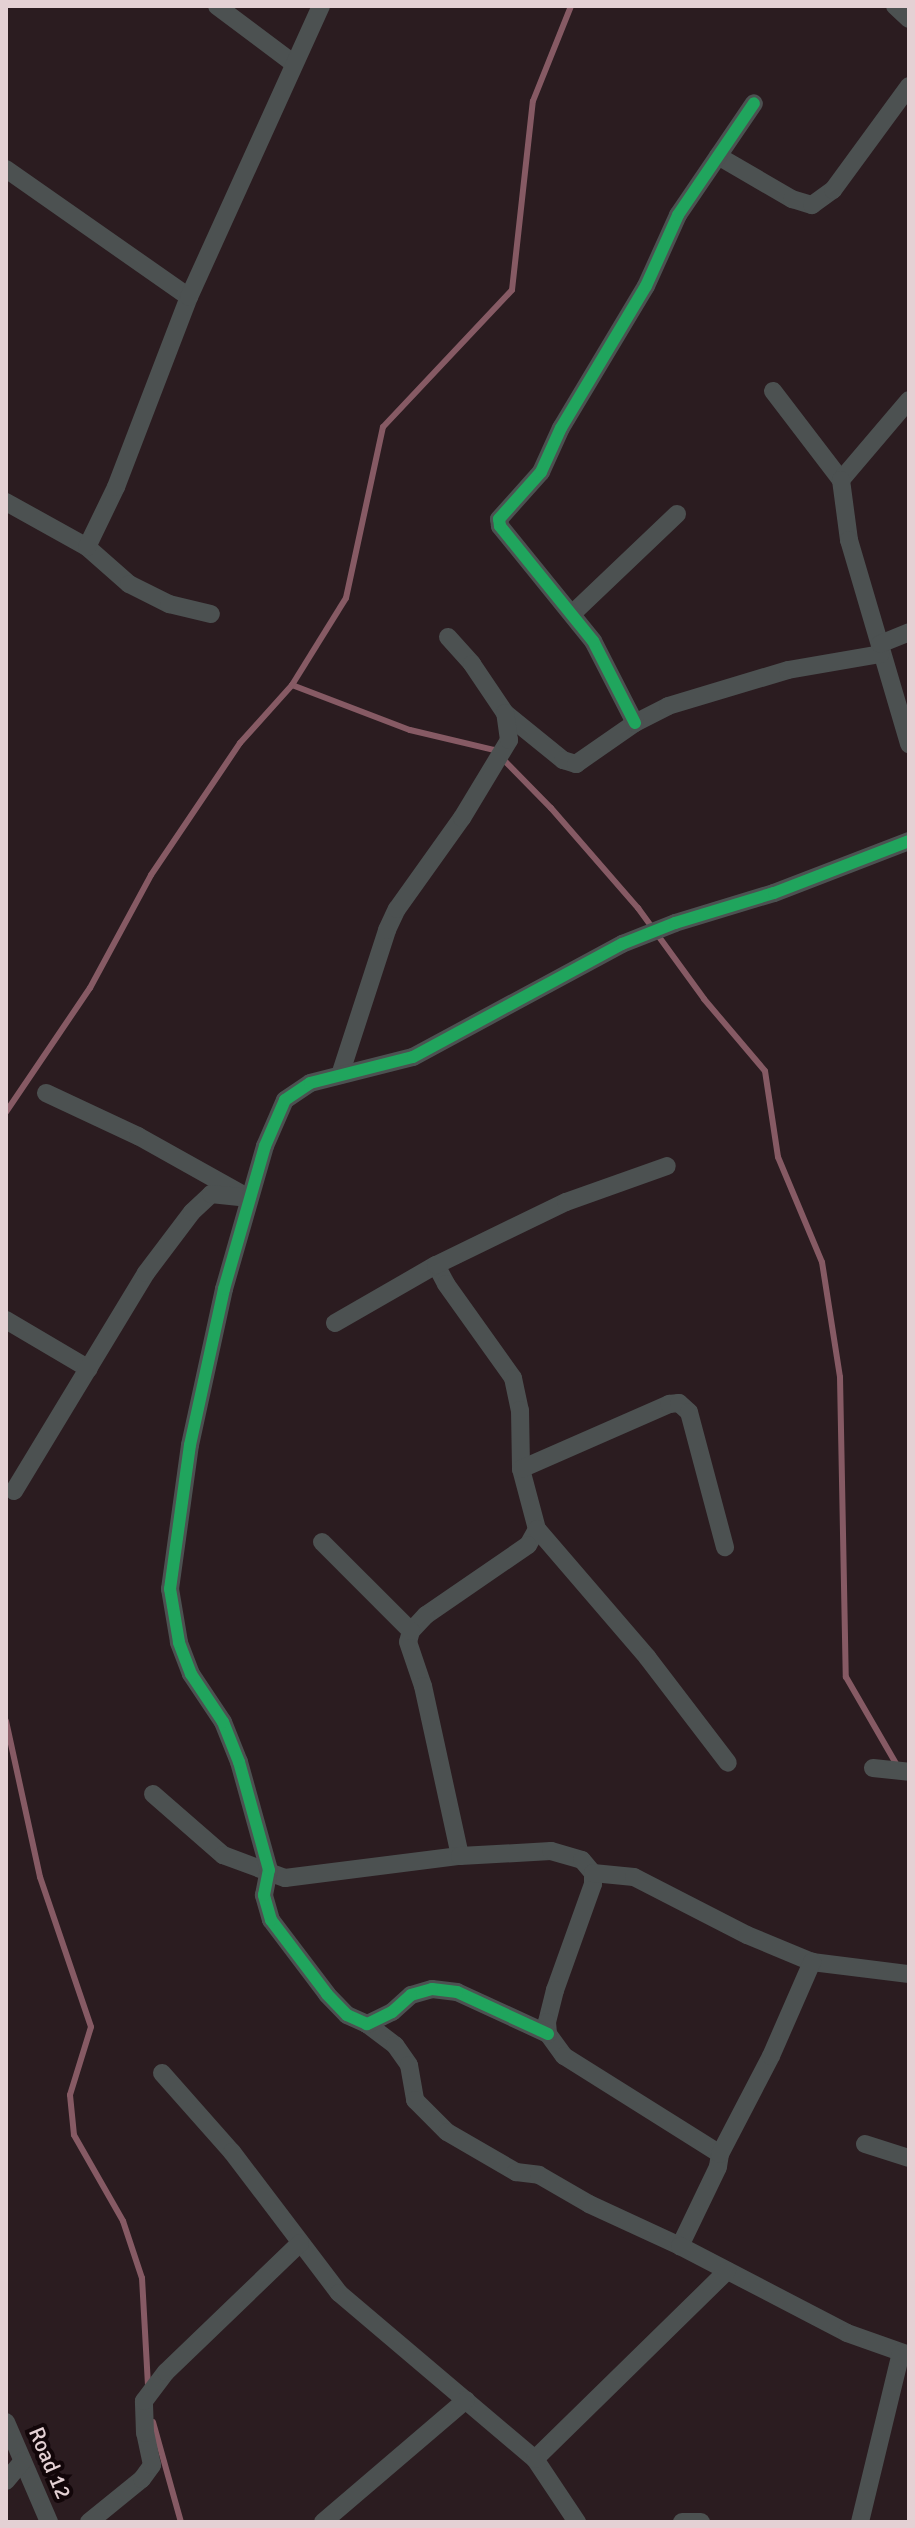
<!DOCTYPE html>
<style>
body{margin:0}
#map{position:relative;width:915px;height:2528px;overflow:hidden;background:#2b1c20;font-family:Signika,sans-serif}
div>[style]{position:absolute}
.stream>*{height:6px;margin:-3px;padding:0 3px;transform-origin:3px;border-radius:3px;background:#865a64}
.street>*{height:18px;margin:-9px;padding:0 9px;transform-origin:9px;border-radius:9px;background:#4c5151}
.cycleway>*{height:12px;margin:-6px;padding:0 6px;transform-origin:6px;border-radius:6px;background:#20a55d}
span{translate:-50% -50%;white-space:nowrap;text-align:center;line-height:1.15;-webkit-text-stroke:8px #120609;paint-order:stroke}
.street-label{font-size:22px;color:#e4d1d4}
.frame{position:absolute;inset:0;border:8px solid #e4d1d4;pointer-events:none}
</style>
<div id="map">
<div class="stream">
<div style="left:292px;top:685px;width:126px;rotate:20.9deg"></div>
<div style="left:410px;top:730px;width:86px;rotate:13.4deg"></div>
<div style="left:494px;top:750px;width:81px;rotate:45.5deg"></div>
<div style="left:551px;top:808px;width:133px;rotate:49deg"></div>
<div style="left:638px;top:908px;width:112px;rotate:54deg"></div>
<div style="left:704px;top:999px;width:94px;rotate:49.7deg"></div>
<div style="left:765px;top:1071px;width:87px;rotate:81.4deg"></div>
<div style="left:778px;top:1157px;width:114px;rotate:67.3deg"></div>
<div style="left:822px;top:1262px;width:116px;rotate:81.1deg"></div>
<div style="left:840px;top:1377px;width:300px;rotate:88.9deg"></div>
<div style="left:846px;top:1677px;width:104px;rotate:60deg"></div>
<div style="left:6px;top:1112px;width:150px;rotate:-55.9deg"></div>
<div style="left:90px;top:988px;width:128px;rotate:-61.6deg"></div>
<div style="left:151px;top:875px;width:159px;rotate:-56deg"></div>
<div style="left:240px;top:743px;width:78px;rotate:-48.1deg"></div>
<div style="left:292px;top:685px;width:102px;rotate:-58.2deg"></div>
<div style="left:346px;top:598px;width:175px;rotate:-77.8deg"></div>
<div style="left:383px;top:427px;width:188px;rotate:-46.7deg"></div>
<div style="left:512px;top:290px;width:190px;rotate:-83.7deg"></div>
<div style="left:533px;top:101px;width:102px;rotate:-68.2deg"></div>
<div style="left:6px;top:1721px;width:160px;rotate:77.7deg"></div>
<div style="left:40px;top:1877px;width:158px;rotate:71.2deg"></div>
<div style="left:91px;top:2027px;width:71px;rotate:107.2deg"></div>
<div style="left:70px;top:2095px;width:40px;rotate:84.3deg"></div>
<div style="left:74px;top:2135px;width:99px;rotate:60.3deg"></div>
<div style="left:123px;top:2221px;width:60px;rotate:71.6deg"></div>
<div style="left:142px;top:2278px;width:109px;rotate:86.8deg"></div>
<div style="left:153px;top:2422px;width:104px;rotate:74.4deg"></div>
</div>
<div class="street">
<div style="left:217px;top:6px;width:95px;rotate:36.9deg"></div>
<div style="left:895px;top:6px;width:19px;rotate:43deg"></div>
<div style="left:718px;top:156px;width:86px;rotate:30.2deg"></div>
<div style="left:792px;top:199px;width:21px;rotate:17deg"></div>
<div style="left:812px;top:205px;width:26px;rotate:-36deg"></div>
<div style="left:833px;top:190px;width:129px;rotate:-53.8deg"></div>
<div style="left:6px;top:169px;width:223px;rotate:35deg"></div>
<div style="left:773px;top:391px;width:112px;rotate:52.6deg"></div>
<div style="left:909px;top:400px;width:105px;rotate:130.4deg"></div>
<div style="left:841px;top:480px;width:61px;rotate:82.4deg"></div>
<div style="left:849px;top:540px;width:213px;rotate:73.6deg"></div>
<div style="left:6px;top:502px;width:93px;rotate:29.1deg"></div>
<div style="left:87px;top:547px;width:56px;rotate:41.4deg"></div>
<div style="left:129px;top:584px;width:45px;rotate:26.6deg"></div>
<div style="left:169px;top:604px;width:43px;rotate:13.4deg"></div>
<div style="left:87px;top:547px;width:67px;rotate:-64.2deg"></div>
<div style="left:116px;top:487px;width:204px;rotate:-69deg"></div>
<div style="left:189px;top:297px;width:320px;rotate:-65.6deg"></div>
<div style="left:572px;top:614px;width:145px;rotate:-43.6deg"></div>
<div style="left:448px;top:637px;width:36px;rotate:48deg"></div>
<div style="left:472px;top:664px;width:59px;rotate:56deg"></div>
<div style="left:505px;top:713px;width:75px;rotate:39deg"></div>
<div style="left:563px;top:760px;width:14px;rotate:17deg"></div>
<div style="left:576px;top:764px;width:72px;rotate:-34.8deg"></div>
<div style="left:635px;top:723px;width:37px;rotate:-27deg"></div>
<div style="left:668px;top:706px;width:125px;rotate:-16.7deg"></div>
<div style="left:788px;top:670px;width:94px;rotate:-9.8deg"></div>
<div style="left:880px;top:644px;width:31px;rotate:-22deg"></div>
<div style="left:635px;top:723px;width:92px;rotate:-117.1deg"></div>
<div style="left:593px;top:641px;width:148px;rotate:-129deg"></div>
<div style="left:500px;top:526px;width:7px;rotate:-98deg"></div>
<div style="left:499px;top:519px;width:63px;rotate:-48.2deg"></div>
<div style="left:541px;top:472px;width:48px;rotate:-65.6deg"></div>
<div style="left:561px;top:428px;width:165px;rotate:-59.1deg"></div>
<div style="left:646px;top:286px;width:78px;rotate:-65.7deg"></div>
<div style="left:678px;top:215px;width:135px;rotate:-55.8deg"></div>
<div style="left:340px;top:1075px;width:152px;rotate:-72deg"></div>
<div style="left:387px;top:930px;width:23px;rotate:-65deg"></div>
<div style="left:397px;top:909px;width:112px;rotate:-54.5deg"></div>
<div style="left:462px;top:818px;width:91px;rotate:-58.9deg"></div>
<div style="left:509px;top:740px;width:27px;rotate:-98deg"></div>
<div style="left:46px;top:1093px;width:102px;rotate:25.1deg"></div>
<div style="left:138px;top:1136px;width:117px;rotate:29.2deg"></div>
<div style="left:436px;top:1265px;width:21px;rotate:62deg"></div>
<div style="left:446px;top:1284px;width:115px;rotate:54.5deg"></div>
<div style="left:513px;top:1378px;width:33px;rotate:78deg"></div>
<div style="left:520px;top:1410px;width:59px;rotate:89deg"></div>
<div style="left:521px;top:1469px;width:62px;rotate:75.1deg"></div>
<div style="left:537px;top:1529px;width:18px;rotate:119deg"></div>
<div style="left:528px;top:1545px;width:124px;rotate:145.5deg"></div>
<div style="left:426px;top:1615px;width:22px;rotate:133deg"></div>
<div style="left:411px;top:1631px;width:11px;rotate:105deg"></div>
<div style="left:408px;top:1642px;width:46px;rotate:71.2deg"></div>
<div style="left:423px;top:1686px;width:174px;rotate:77.7deg"></div>
<div style="left:6px;top:1320px;width:96px;rotate:30.6deg"></div>
<div style="left:335px;top:1323px;width:116px;rotate:-29.9deg"></div>
<div style="left:436px;top:1265px;width:144px;rotate:-25.9deg"></div>
<div style="left:566px;top:1202px;width:107px;rotate:-19.6deg"></div>
<div style="left:521px;top:1469px;width:162px;rotate:-23.7deg"></div>
<div style="left:669px;top:1404px;width:10px;rotate:-6deg"></div>
<div style="left:679px;top:1403px;width:13px;rotate:42deg"></div>
<div style="left:689px;top:1412px;width:140px;rotate:75.1deg"></div>
<div style="left:14px;top:1491px;width:255px;rotate:-58.8deg"></div>
<div style="left:146px;top:1273px;width:76px;rotate:-53deg"></div>
<div style="left:192px;top:1212px;width:26px;rotate:-43deg"></div>
<div style="left:211px;top:1194px;width:38px;rotate:6deg"></div>
<div style="left:537px;top:1529px;width:169px;rotate:49.3deg"></div>
<div style="left:647px;top:1657px;width:133px;rotate:52.6deg"></div>
<div style="left:322px;top:1542px;width:126px;rotate:45deg"></div>
<div style="left:873px;top:1768px;width:36px;rotate:6deg"></div>
<div style="left:153px;top:1794px;width:93px;rotate:41.1deg"></div>
<div style="left:223px;top:1855px;width:66px;rotate:20.4deg"></div>
<div style="left:285px;top:1878px;width:176px;rotate:-7.2deg"></div>
<div style="left:460px;top:1856px;width:91px;rotate:-3.1deg"></div>
<div style="left:551px;top:1851px;width:32px;rotate:16deg"></div>
<div style="left:582px;top:1860px;width:17px;rotate:50deg"></div>
<div style="left:593px;top:1873px;width:11px;rotate:90deg"></div>
<div style="left:593px;top:1884px;width:113px;rotate:109.7deg"></div>
<div style="left:555px;top:1990px;width:33px;rotate:104deg"></div>
<div style="left:547px;top:2022px;width:12px;rotate:85deg"></div>
<div style="left:548px;top:2034px;width:27px;rotate:54deg"></div>
<div style="left:564px;top:2056px;width:184px;rotate:32.1deg"></div>
<div style="left:720px;top:2154px;width:13px;rotate:99deg"></div>
<div style="left:718px;top:2167px;width:88px;rotate:115.7deg"></div>
<div style="left:593px;top:1873px;width:41px;rotate:5.6deg"></div>
<div style="left:634px;top:1877px;width:127px;rotate:27.2deg"></div>
<div style="left:747px;top:1935px;width:70px;rotate:22.6deg"></div>
<div style="left:812px;top:1962px;width:98px;rotate:7.1deg"></div>
<div style="left:367px;top:2024px;width:35px;rotate:37deg"></div>
<div style="left:395px;top:2045px;width:24px;rotate:55deg"></div>
<div style="left:409px;top:2065px;width:36px;rotate:80deg"></div>
<div style="left:415px;top:2100px;width:45px;rotate:45deg"></div>
<div style="left:447px;top:2132px;width:80px;rotate:30.1deg"></div>
<div style="left:516px;top:2172px;width:23px;rotate:7deg"></div>
<div style="left:539px;top:2175px;width:58px;rotate:30.1deg"></div>
<div style="left:589px;top:2204px;width:100px;rotate:24.8deg"></div>
<div style="left:680px;top:2246px;width:188px;rotate:27.5deg"></div>
<div style="left:847px;top:2333px;width:66px;rotate:19.5deg"></div>
<div style="left:548px;top:2034px;width:100px;rotate:-155.2deg"></div>
<div style="left:457px;top:1992px;width:25px;rotate:-173deg"></div>
<div style="left:432px;top:1989px;width:22px;rotate:164deg"></div>
<div style="left:411px;top:1995px;width:25px;rotate:138deg"></div>
<div style="left:392px;top:2012px;width:28px;rotate:154deg"></div>
<div style="left:367px;top:2024px;width:22px;rotate:-156deg"></div>
<div style="left:347px;top:2015px;width:29px;rotate:-134deg"></div>
<div style="left:327px;top:1994px;width:93px;rotate:-127.1deg"></div>
<div style="left:271px;top:1920px;width:26px;rotate:-106deg"></div>
<div style="left:264px;top:1895px;width:25px;rotate:-79deg"></div>
<div style="left:269px;top:1870px;width:112px;rotate:-105.5deg"></div>
<div style="left:239px;top:1762px;width:43px;rotate:-111.8deg"></div>
<div style="left:223px;top:1722px;width:58px;rotate:-123.7deg"></div>
<div style="left:191px;top:1674px;width:34px;rotate:-111deg"></div>
<div style="left:179px;top:1642px;width:54px;rotate:-99.6deg"></div>
<div style="left:170px;top:1589px;width:145px;rotate:-82.1deg"></div>
<div style="left:190px;top:1445px;width:160px;rotate:-77.7deg"></div>
<div style="left:224px;top:1289px;width:149px;rotate:-74deg"></div>
<div style="left:265px;top:1146px;width:50px;rotate:-66.5deg"></div>
<div style="left:285px;top:1100px;width:30px;rotate:-34deg"></div>
<div style="left:310px;top:1083px;width:106px;rotate:-14.2deg"></div>
<div style="left:413px;top:1057px;width:238px;rotate:-28.4deg"></div>
<div style="left:622px;top:944px;width:57px;rotate:-21.6deg"></div>
<div style="left:675px;top:923px;width:103px;rotate:-16.9deg"></div>
<div style="left:774px;top:893px;width:145px;rotate:-21.1deg"></div>
<div style="left:162px;top:2073px;width:106px;rotate:48.5deg"></div>
<div style="left:232px;top:2152px;width:177px;rotate:52.8deg"></div>
<div style="left:339px;top:2293px;width:257px;rotate:40.3deg"></div>
<div style="left:535px;top:2459px;width:76px;rotate:56.3deg"></div>
<div style="left:865px;top:2144px;width:46px;rotate:17.7deg"></div>
<div style="left:720px;top:2154px;width:110px;rotate:-62.5deg"></div>
<div style="left:771px;top:2056px;width:103px;rotate:-66.4deg"></div>
<div style="left:6px;top:2422px;width:109px;rotate:66.7deg"></div>
<div style="left:535px;top:2459px;width:269px;rotate:-44.4deg"></div>
<div style="left:6px;top:2481px;width:26px;rotate:-50deg"></div>
<div style="left:89px;top:2522px;width:68px;rotate:-39.1deg"></div>
<div style="left:142px;top:2479px;width:17px;rotate:-54deg"></div>
<div style="left:152px;top:2465px;width:33px;rotate:-102deg"></div>
<div style="left:145px;top:2433px;width:32px;rotate:-92deg"></div>
<div style="left:144px;top:2401px;width:36px;rotate:-53deg"></div>
<div style="left:166px;top:2372px;width:186px;rotate:-43.9deg"></div>
<div style="left:323px;top:2522px;width:188px;rotate:-40.5deg"></div>
<div style="left:682px;top:2522px;width:19px"></div>
<div style="left:860px;top:2522px;width:174px;rotate:-76.4deg"></div>
</div>
<div class="cycleway">
<div style="left:635px;top:723px;width:92px;rotate:-117.1deg"></div>
<div style="left:593px;top:641px;width:148px;rotate:-129deg"></div>
<div style="left:500px;top:526px;width:7px;rotate:-98deg"></div>
<div style="left:499px;top:519px;width:63px;rotate:-48.2deg"></div>
<div style="left:541px;top:472px;width:48px;rotate:-65.6deg"></div>
<div style="left:561px;top:428px;width:165px;rotate:-59.1deg"></div>
<div style="left:646px;top:286px;width:78px;rotate:-65.7deg"></div>
<div style="left:678px;top:215px;width:135px;rotate:-55.8deg"></div>
<div style="left:548px;top:2034px;width:100px;rotate:-155.2deg"></div>
<div style="left:457px;top:1992px;width:25px;rotate:-173deg"></div>
<div style="left:432px;top:1989px;width:22px;rotate:164deg"></div>
<div style="left:411px;top:1995px;width:25px;rotate:138deg"></div>
<div style="left:392px;top:2012px;width:28px;rotate:154deg"></div>
<div style="left:367px;top:2024px;width:22px;rotate:-156deg"></div>
<div style="left:347px;top:2015px;width:29px;rotate:-134deg"></div>
<div style="left:327px;top:1994px;width:93px;rotate:-127.1deg"></div>
<div style="left:271px;top:1920px;width:26px;rotate:-106deg"></div>
<div style="left:264px;top:1895px;width:25px;rotate:-79deg"></div>
<div style="left:269px;top:1870px;width:112px;rotate:-105.5deg"></div>
<div style="left:239px;top:1762px;width:43px;rotate:-111.8deg"></div>
<div style="left:223px;top:1722px;width:58px;rotate:-123.7deg"></div>
<div style="left:191px;top:1674px;width:34px;rotate:-111deg"></div>
<div style="left:179px;top:1642px;width:54px;rotate:-99.6deg"></div>
<div style="left:170px;top:1589px;width:145px;rotate:-82.1deg"></div>
<div style="left:190px;top:1445px;width:160px;rotate:-77.7deg"></div>
<div style="left:224px;top:1289px;width:149px;rotate:-74deg"></div>
<div style="left:265px;top:1146px;width:50px;rotate:-66.5deg"></div>
<div style="left:285px;top:1100px;width:30px;rotate:-34deg"></div>
<div style="left:310px;top:1083px;width:106px;rotate:-14.2deg"></div>
<div style="left:413px;top:1057px;width:238px;rotate:-28.4deg"></div>
<div style="left:622px;top:944px;width:57px;rotate:-21.6deg"></div>
<div style="left:675px;top:923px;width:103px;rotate:-16.9deg"></div>
<div style="left:774px;top:893px;width:145px;rotate:-21.1deg"></div>
</div>
<div class="street-label">
<span style="left:50px;top:2463px;rotate:67deg">Road 12</span>
</div>
<div class="frame"></div>
</div>
